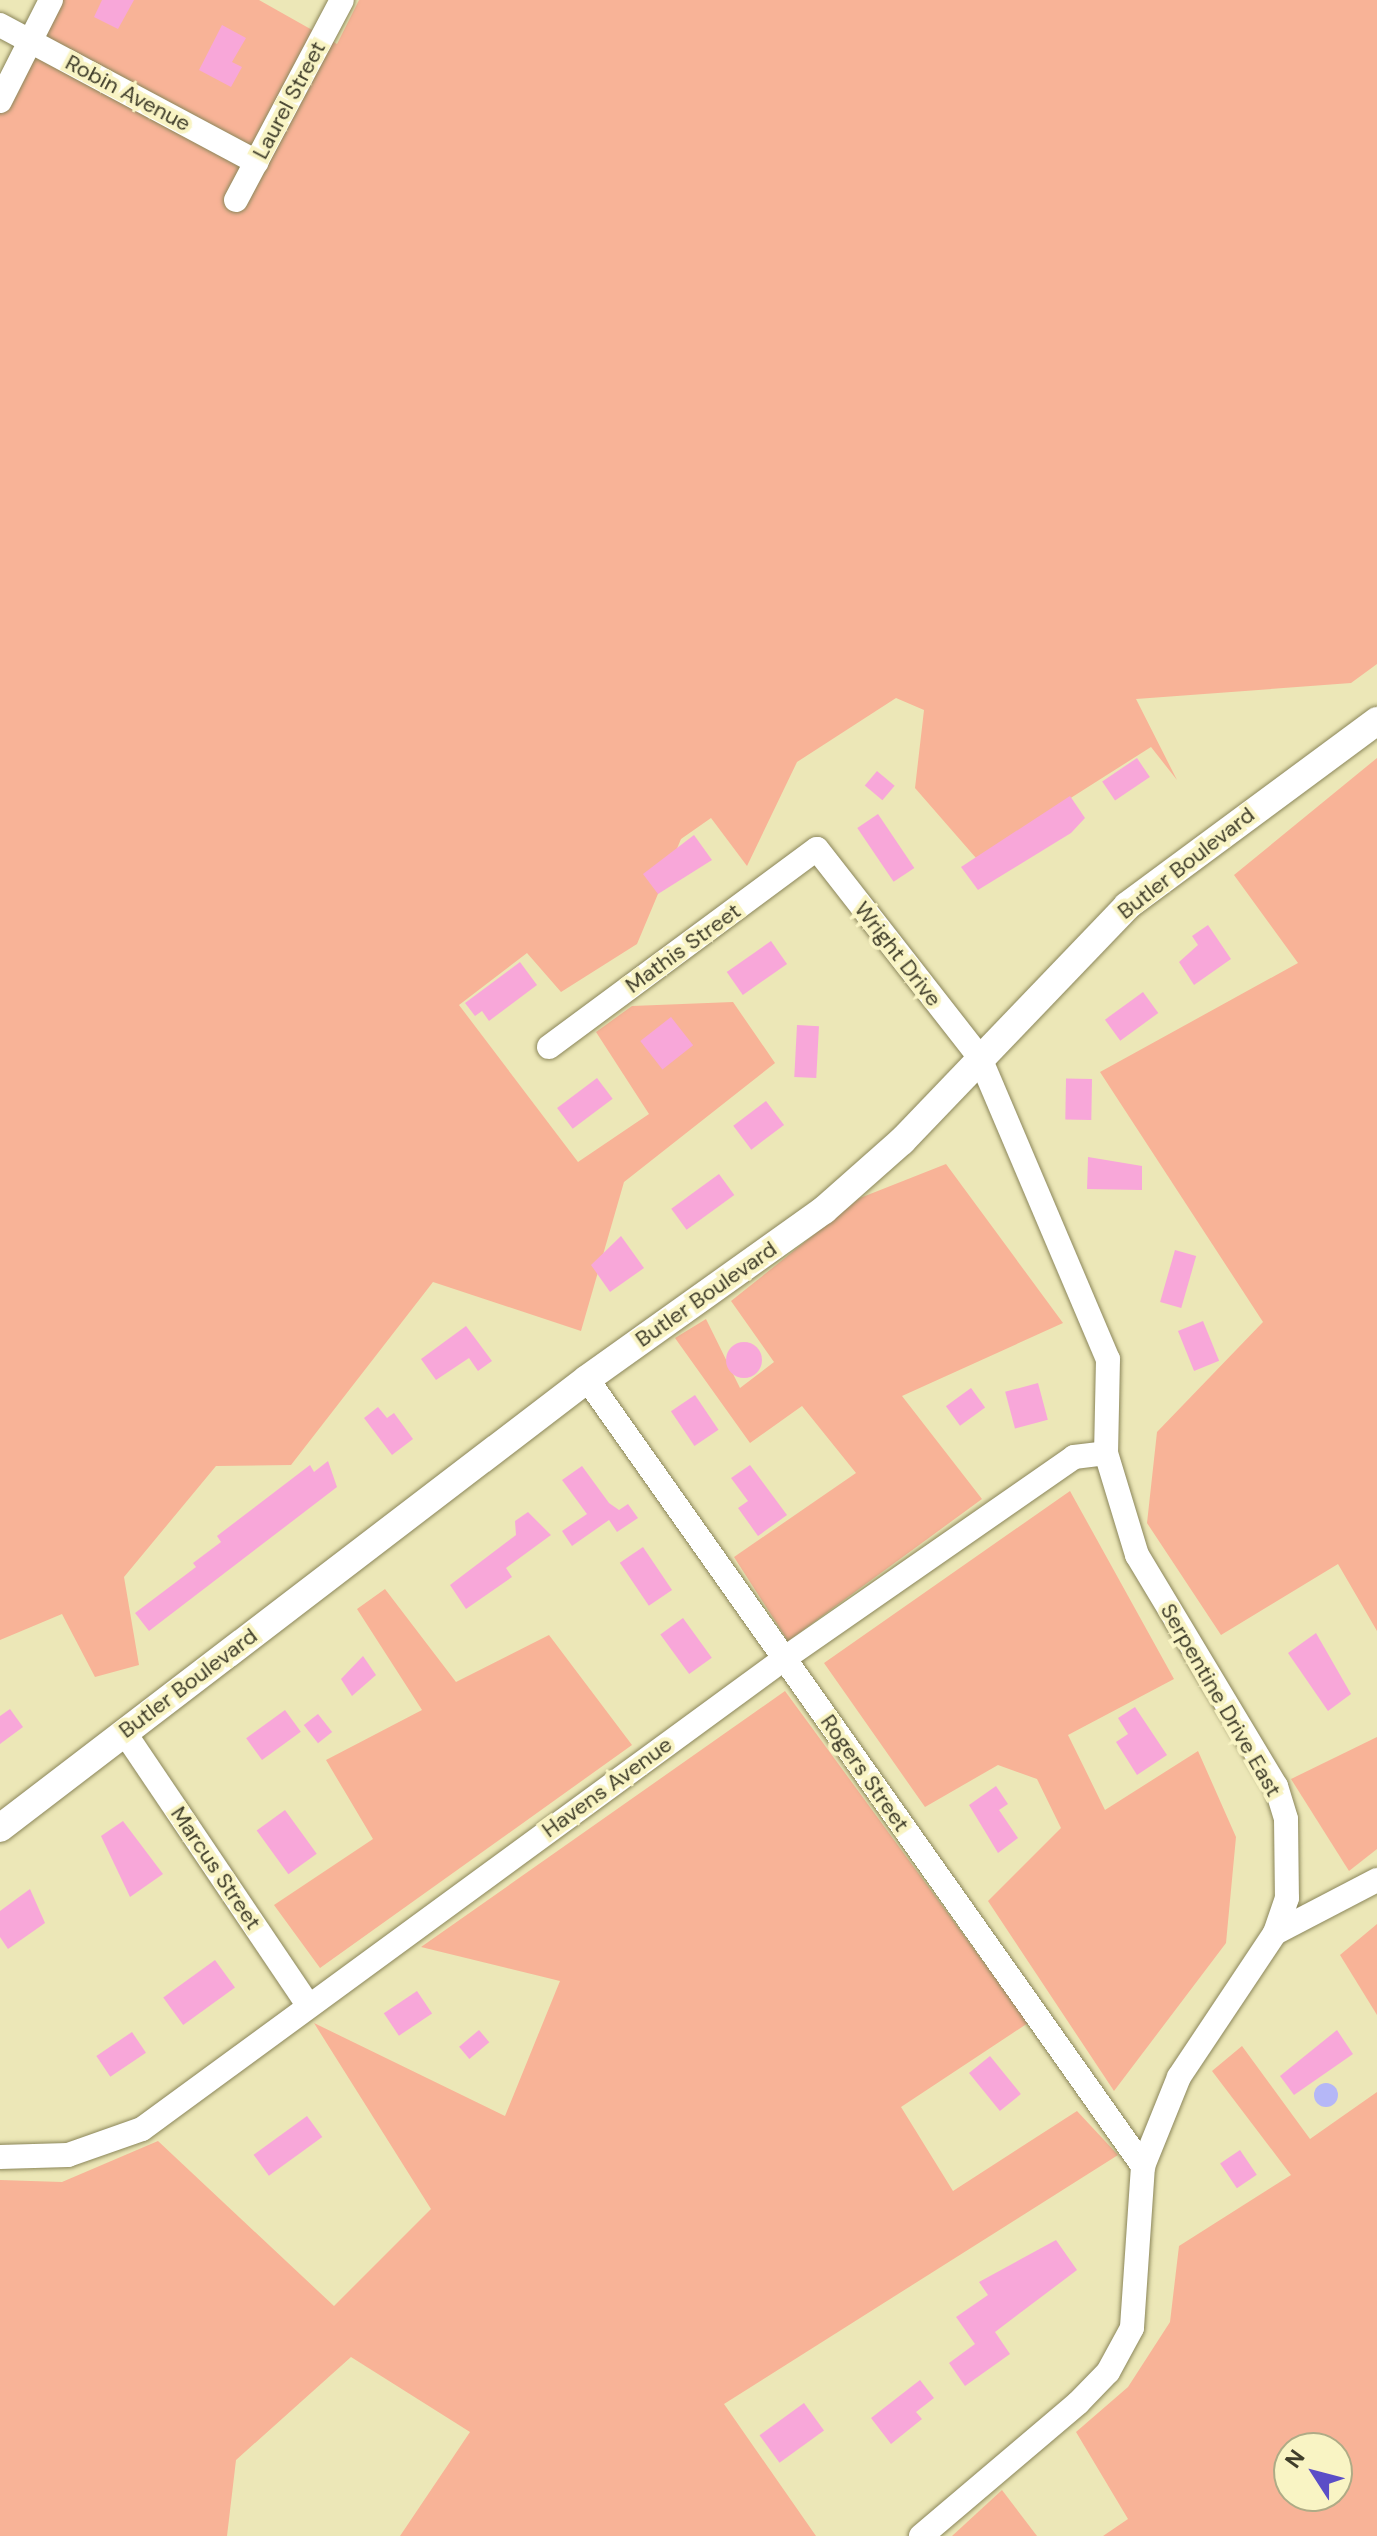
<!DOCTYPE html>
<style>
body{margin:0}
#map{position:relative;width:1377px;height:2536px;overflow:hidden;background:#ece7b7;font-family:"DM Sans",sans-serif}
div>[style]{position:absolute}
.green>*{inset:0;background:#f8b397}
.water>*{inset:0;background:#b5b7f7}
.round{border-radius:50%}
.building>*{inset:0;background:#f8a7d9;transform-origin:0 0}
.roads{filter:drop-shadow(0 0 2px #8b865a) drop-shadow(0 0 2px #8b865a)}
.minor>*{height:24px;margin:-12px;padding:0 12px;transform-origin:12px;border-radius:12px;background:#fff}
.tertiary>*{height:28px;margin:-14px;padding:0 14px;transform-origin:14px;border-radius:14px;background:#fff}
span{translate:-50% -50%;white-space:nowrap;text-align:center;line-height:1.15;-webkit-text-stroke:8px #f9f4c4;paint-order:stroke}
.street-label{font-size:22px;color:#3f3d2a}
.north{position:absolute;left:1273px;top:2432px;width:80px;height:80px;box-sizing:border-box;background:#f9f4c4;border:2px solid #afab86;border-radius:50%;rotate:306deg;font-size:22px;font-weight:700;line-height:32px;text-align:center;color:#3f3d2a}
.north::after{content:'';display:block;margin:auto;width:28px;height:36px;background:#5b4ec7;clip-path:polygon(50% 0,100% 100%,50% 72%,0 100%)}
</style>
<div id="map">
<div class="green">
<div style="clip-path:polygon(49px 0,259px 0,337px 44px,359px 0,1377px 0,1377px 664px,1351px 683px,1136px 699px,1177px 780px,1151px 747px,976px 858px,915px 788px,924px 710px,896px 698px,797px 762px,747px 866px,711px 818px,681px 839px,637px 944px,561px 992px,527px 953px,459px 1005px,578px 1162px,649px 1114px,596px 1032px,632px 1006px,733px 1002px,775px 1063px,624px 1182px,581px 1331px,433px 1282px,291px 1465px,216px 1466px,124px 1577px,139px 1665px,95px 1677px,62px 1614px,0 1640px,0 86px)"></div>
<div style="clip-path:polygon(1377px 758px,1377px 1631px,1338px 1564px,1221px 1635px,1147px 1523px,1157px 1432px,1263px 1322px,1100px 1072px,1298px 963px,1234px 875px)"></div>
<div style="clip-path:polygon(946px 1164px,1063px 1323px,902px 1396px,982px 1499px,788px 1641px,734px 1557px,856px 1473px,802px 1406px,750px 1443px,675px 1338px,706px 1319px,740px 1388px,774px 1362px,731px 1301px,860px 1198px)"></div>
<div style="clip-path:polygon(1070px 1491px,1174px 1679px,1068px 1735px,1105px 1810px,1198px 1751px,1236px 1837px,1226px 1943px,1114px 2091px,988px 1901px,1061px 1828px,1037px 1779px,998px 1765px,925px 1807px,824px 1663px)"></div>
<div style="clip-path:polygon(385px 1589px,456px 1682px,549px 1635px,632px 1745px,320px 1968px,274px 1905px,373px 1839px,326px 1760px,422px 1710px,357px 1609px)"></div>
<div style="clip-path:polygon(785px 1691px,1028px 2023px,901px 2107px,953px 2191px,1077px 2111px,1118px 2155px,724px 2404px,816px 2536px,400px 2536px,470px 2432px,351px 2357px,236px 2460px,227px 2536px,0 2536px,0 2180px,62px 2182px,158px 2141px,334px 2306px,431px 2209px,314px 2023px,505px 2116px,560px 1981px,421px 1947px)"></div>
<div style="clip-path:polygon(1377px 1737px,1377px 1849px,1349px 1871px,1291px 1779px)"></div>
<div style="clip-path:polygon(1377px 1924px,1377px 2015px,1340px 1955px)"></div>
<div style="clip-path:polygon(evenodd,1242px 2046px,1310px 2139px,1377px 2092px,1377px 2536px,1103px 2536px,1128px 2519px,1076px 2432px,1128px 2387px,1170px 2322px,1179px 2246px,1291px 2175px,1212px 2071px,1242px 2046px,1289px 2448px,1337px 2448px,1337px 2496px,1289px 2496px,1289px 2448px)"></div>
<div style="clip-path:polygon(1002px 2490px,1037px 2536px,952px 2536px)"></div>
</div>
<div class="water">
<div class="round" style="left:1314px;top:2083px;width:24px;height:24px"></div>
</div>
<div class="building">
<div style="clip-path:polygon(102px 0,134px 0,118px 29px,94px 17px)"></div>
<div style="clip-path:polygon(222px 25px,246px 38px,232px 62px,242px 67px,231px 87px,199px 70px)"></div>
<div style="left:1137px;top:758px;width:23px;height:42px;rotate:56deg"></div>
<div style="left:877px;top:771px;width:23px;height:19px;rotate:40deg"></div>
<div style="clip-path:polygon(1070px 796px,1085px 818px,1071px 833px,978px 890px,961px 867px)"></div>
<div style="left:878px;top:814px;width:65px;height:25px;rotate:56deg"></div>
<div style="clip-path:polygon(694px 835px,712px 860px,658px 894px,643px 874px)"></div>
<div style="clip-path:polygon(1208px 925px,1231px 959px,1194px 985px,1179px 962px,1198px 945px,1192px 936px)"></div>
<div style="left:771px;top:941px;width:28px;height:54px;rotate:55deg"></div>
<div style="clip-path:polygon(520px 962px,537px 985px,489px 1021px,482px 1011px,475px 1016px,465px 1003px)"></div>
<div style="left:1143px;top:992px;width:26px;height:47px;rotate:54deg"></div>
<div style="left:671px;top:1017px;width:36px;height:39px;rotate:52deg"></div>
<div style="left:797px;top:1025px;width:22px;height:52px;rotate:3deg"></div>
<div style="left:597px;top:1078px;width:26px;height:50px;rotate:53deg"></div>
<div style="left:1092px;top:1079px;width:41px;height:26px;rotate:91deg"></div>
<div style="left:766px;top:1101px;width:30px;height:41px;rotate:53deg"></div>
<div style="clip-path:polygon(1088px 1157px,1142px 1166px,1142px 1190px,1087px 1189px)"></div>
<div style="left:719px;top:1174px;width:26px;height:59px;rotate:54deg"></div>
<div style="clip-path:polygon(621px 1236px,644px 1268px,610px 1292px,591px 1265px)"></div>
<div style="left:1175px;top:1250px;width:22px;height:54px;rotate:16deg"></div>
<div style="left:1203px;top:1321px;width:43px;height:27px;rotate:68deg"></div>
<div style="clip-path:polygon(466px 1326px,492px 1361px,478px 1371px,469px 1358px,436px 1380px,421px 1359px)"></div>
<div class="round" style="left:726px;top:1342px;width:36px;height:36px"></div>
<div style="left:1038px;top:1383px;width:38px;height:34px;rotate:75deg"></div>
<div style="left:971px;top:1388px;width:24px;height:31px;rotate:54deg"></div>
<div style="left:695px;top:1395px;width:42px;height:29px;rotate:56deg"></div>
<div style="clip-path:polygon(378px 1407px,387px 1418px,394px 1413px,413px 1439px,392px 1455px,364px 1418px)"></div>
<div style="clip-path:polygon(328px 1461px,337px 1487px,149px 1631px,135px 1613px,196px 1567px,193px 1563px,221px 1542px,217px 1536px,310px 1465px,314px 1472px)"></div>
<div style="clip-path:polygon(750px 1465px,787px 1515px,758px 1536px,738px 1508px,748px 1501px,731px 1478px)"></div>
<div style="clip-path:polygon(582px 1466px,609px 1503px,619px 1510px,628px 1504px,638px 1518px,617px 1532px,609px 1520px,572px 1546px,562px 1531px,587px 1514px,562px 1480px)"></div>
<div style="clip-path:polygon(528px 1512px,551px 1535px,506px 1568px,512px 1577px,466px 1609px,450px 1585px,516px 1535px,515px 1521px)"></div>
<div style="left:643px;top:1547px;width:52px;height:28px;rotate:56deg"></div>
<div style="left:683px;top:1618px;width:49px;height:28px;rotate:54deg"></div>
<div style="clip-path:polygon(1316px 1633px,1351px 1694px,1328px 1711px,1288px 1653px)"></div>
<div style="clip-path:polygon(363px 1656px,376px 1675px,352px 1696px,341px 1679px)"></div>
<div style="clip-path:polygon(1135px 1707px,1167px 1755px,1137px 1775px,1116px 1742px,1128px 1734px,1118px 1718px)"></div>
<div style="clip-path:polygon(10px 1709px,23px 1727px,0 1744px,0 1716px)"></div>
<div style="left:285px;top:1710px;width:27px;height:48px;rotate:54deg"></div>
<div style="left:318px;top:1714px;width:23px;height:18px;rotate:52deg"></div>
<div style="clip-path:polygon(996px 1786px,1008px 1804px,999px 1810px,1018px 1838px,998px 1853px,969px 1805px)"></div>
<div style="left:285px;top:1810px;width:54px;height:35px;rotate:54deg"></div>
<div style="clip-path:polygon(123px 1821px,163px 1874px,130px 1897px,101px 1836px)"></div>
<div style="clip-path:polygon(30px 1889px,45px 1923px,8px 1949px,0 1937px,0 1911px)"></div>
<div style="left:215px;top:1960px;width:34px;height:64px;rotate:54deg"></div>
<div style="left:417px;top:1991px;width:27px;height:40px;rotate:56deg"></div>
<div style="left:479px;top:2030px;width:16px;height:26px;rotate:50deg"></div>
<div style="clip-path:polygon(1337px 2030px,1353px 2054px,1294px 2095px,1280px 2076px)"></div>
<div style="left:132px;top:2032px;width:25px;height:43px;rotate:56deg"></div>
<div style="left:990px;top:2056px;width:49px;height:27px;rotate:51deg"></div>
<div style="left:307px;top:2116px;width:26px;height:66px;rotate:54deg"></div>
<div style="left:1240px;top:2150px;width:30px;height:24px;rotate:56deg"></div>
<div style="clip-path:polygon(1056px 2240px,1077px 2270px,995px 2332px,1010px 2354px,965px 2386px,949px 2363px,975px 2344px,956px 2317px,988px 2295px,979px 2282px)"></div>
<div style="clip-path:polygon(920px 2380px,934px 2398px,916px 2412px,922px 2419px,891px 2444px,871px 2418px)"></div>
<div style="left:804px;top:2403px;width:34px;height:55px;rotate:54deg"></div>
</div>
<div class="roads">
<div class="minor">
<div style="left:0;top:25px;width:291px;rotate:28.1deg"></div>
<div style="left:0;top:101px;width:113px;rotate:-63.2deg"></div>
<div style="left:236px;top:200px;width:226px;rotate:-62.1deg"></div>
<div style="left:549px;top:1047px;width:333px;rotate:-36.5deg"></div>
<div style="left:817px;top:849px;width:265px;rotate:52deg"></div>
<div style="left:980px;top:1058px;width:327px;rotate:67deg"></div>
<div style="left:1108px;top:1359px;width:94px;rotate:91.2deg"></div>
<div style="left:1106px;top:1453px;width:107px;rotate:73.1deg"></div>
<div style="left:1137px;top:1555px;width:270px;rotate:59deg"></div>
<div style="left:1276px;top:1786px;width:34px;rotate:73deg"></div>
<div style="left:1286px;top:1819px;width:79px;rotate:89.3deg"></div>
<div style="left:1287px;top:1898px;width:37px;rotate:109deg"></div>
<div style="left:1275px;top:1933px;width:173px;rotate:123.7deg"></div>
<div style="left:1179px;top:2077px;width:96px;rotate:112deg"></div>
<div style="left:1143px;top:2166px;width:162px;rotate:93.9deg"></div>
<div style="left:1132px;top:2328px;width:50px;rotate:118.6deg"></div>
<div style="left:1108px;top:2372px;width:43px;rotate:134.1deg"></div>
<div style="left:1078px;top:2403px;width:206px;rotate:139.7deg"></div>
<div style="left:587px;top:1379px;width:964px;rotate:54.76deg"></div>
<div style="left:124px;top:1732px;width:329px;rotate:56deg"></div>
<div style="left:1275px;top:1933px;width:115px;rotate:-27.5deg"></div>
<div style="left:0;top:2157px;width:68px;rotate:-1.7deg"></div>
<div style="left:68px;top:2155px;width:78px;rotate:-19.4deg"></div>
<div style="left:142px;top:2129px;width:797px;rotate:-36.22deg"></div>
<div style="left:785px;top:1658px;width:352px;rotate:-34.8deg"></div>
<div style="left:1074px;top:1457px;width:32px;rotate:-7deg"></div>
</div>
<div class="tertiary">
<div style="left:0;top:1828px;width:739px;rotate:-37.41deg"></div>
<div style="left:587px;top:1379px;width:291px;rotate:-35.5deg"></div>
<div style="left:824px;top:1210px;width:104px;rotate:-41.5deg"></div>
<div style="left:902px;top:1141px;width:325px;rotate:-46.2deg"></div>
<div style="left:1127px;top:906px;width:311px;rotate:-36.5deg"></div>
</div>
</div>
<div class="street-label">
<span style="left:128px;top:93px;rotate:28deg">Robin Avenue</span>
<span style="left:289px;top:100px;rotate:-62deg">Laurel Street</span>
<span style="left:1186px;top:863px;rotate:-38deg">Butler Boulevard</span>
<span style="left:683px;top:948px;rotate:-36deg">Mathis Street</span>
<span style="left:898px;top:954px;rotate:52deg">Wright Drive</span>
<span style="left:706px;top:1294px;rotate:-35deg">Butler Boulevard</span>
<span style="left:188px;top:1683px;rotate:-37deg">Butler Boulevard</span>
<span style="left:1221px;top:1700px;rotate:60deg">Serpentine Drive East</span>
<span style="left:865px;top:1773px;rotate:55deg">Rogers Street</span>
<span style="left:607px;top:1787px;rotate:-36deg">Havens Avenue</span>
<span style="left:216px;top:1868px;rotate:56deg">Marcus Street</span>
</div>
<div class="north">N</div>
</div>
